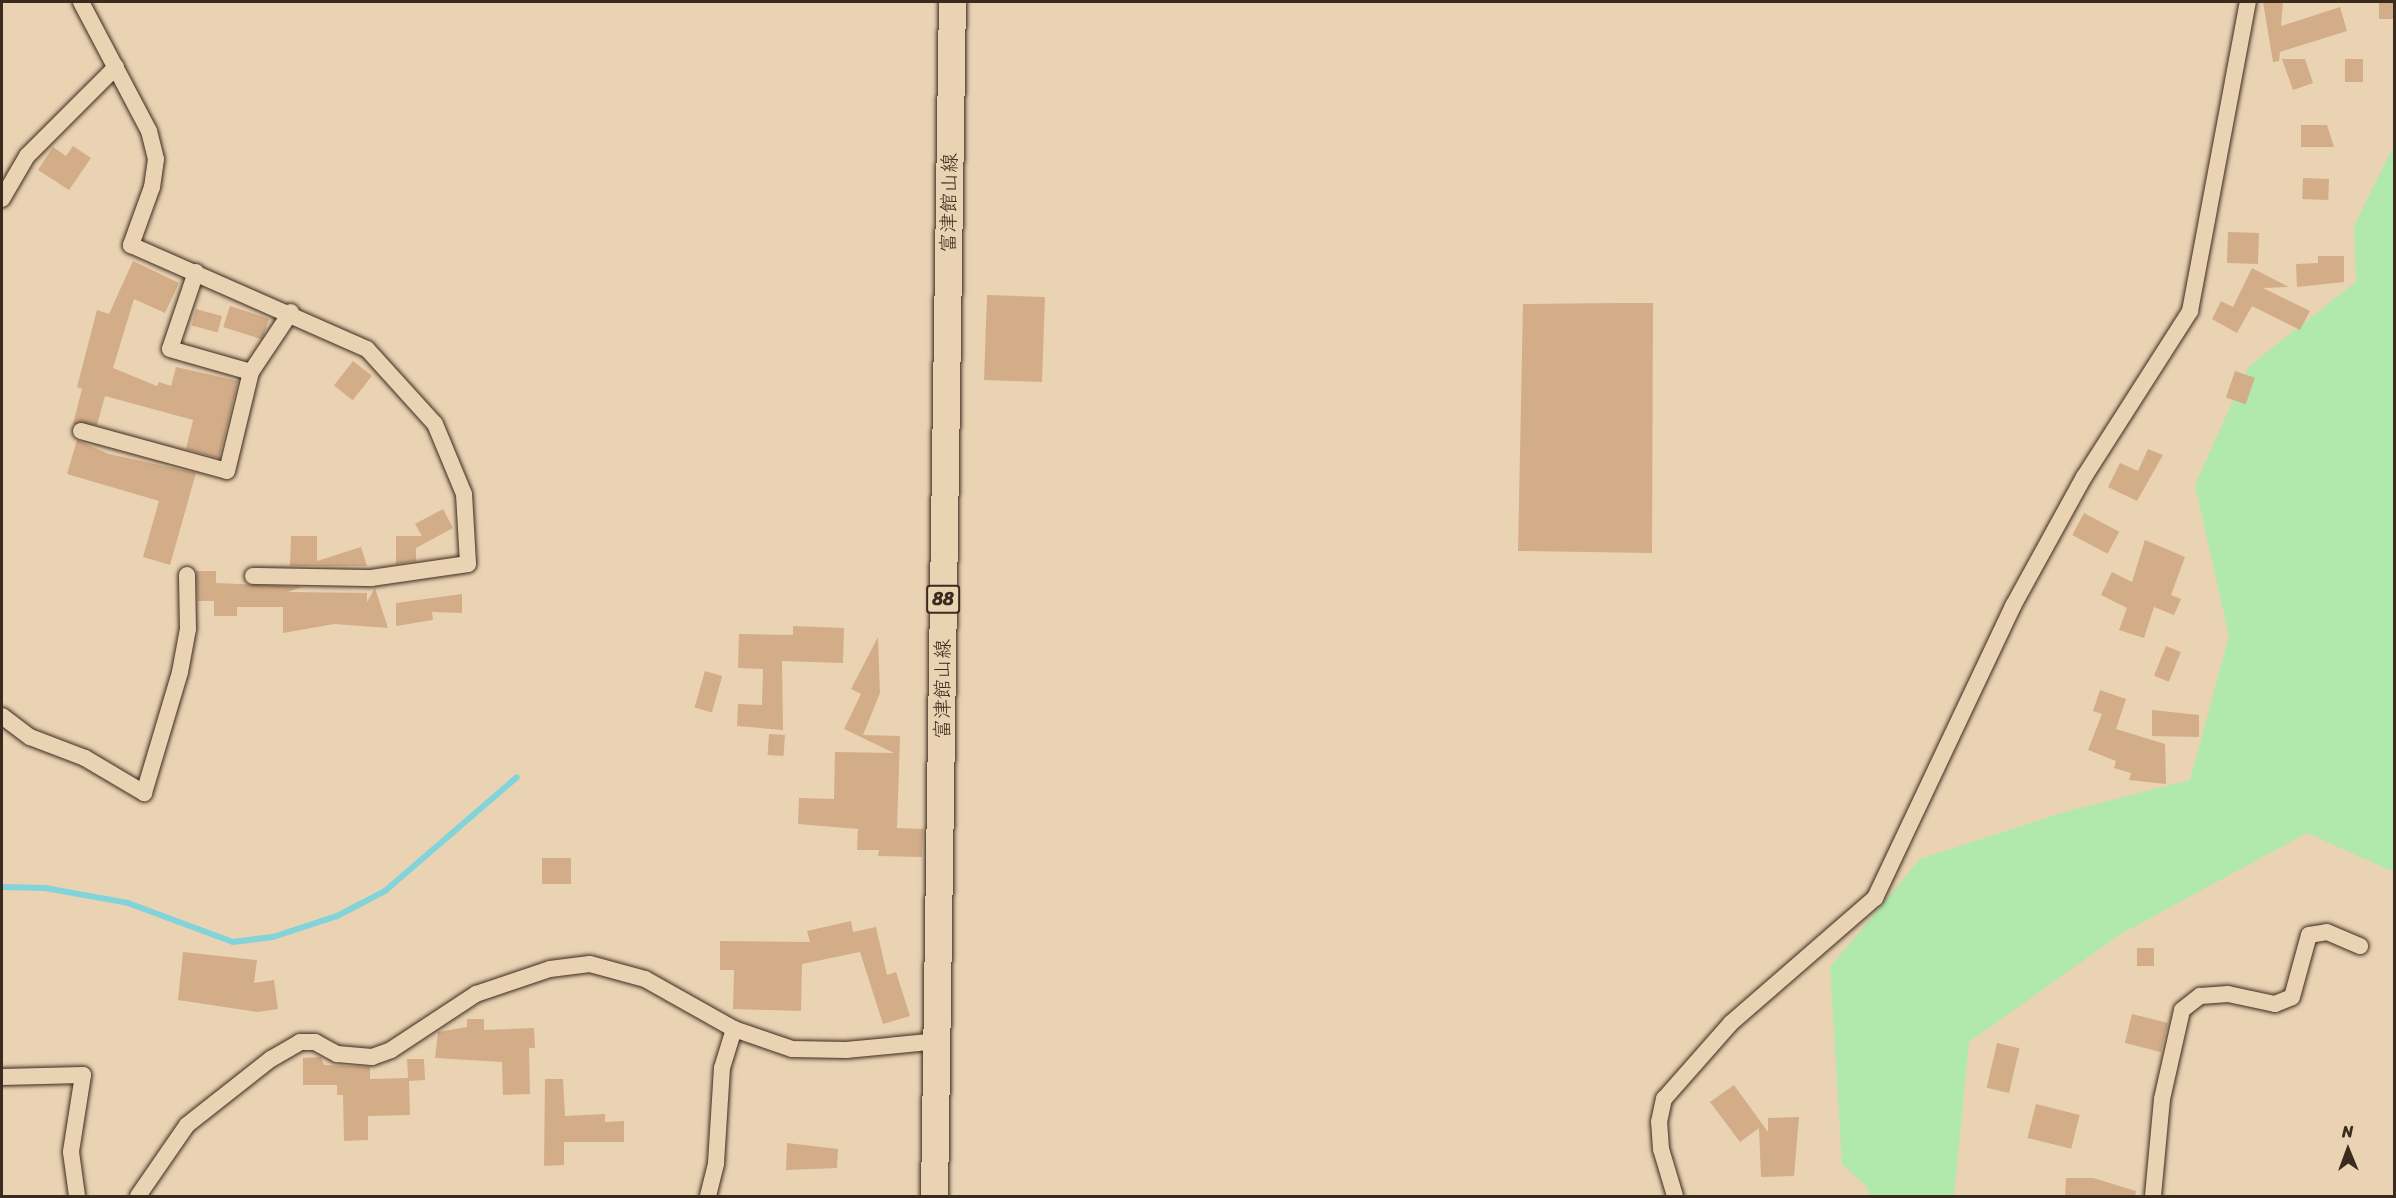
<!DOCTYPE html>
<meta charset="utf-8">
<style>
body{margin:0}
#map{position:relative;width:2396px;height:1198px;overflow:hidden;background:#ead3b3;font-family:Sriracha,"Klee One",sans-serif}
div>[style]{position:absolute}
.green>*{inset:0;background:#b1e8ab}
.stream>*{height:6px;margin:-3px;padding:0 3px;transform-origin:3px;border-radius:3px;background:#82d3da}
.building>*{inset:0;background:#d2ad88;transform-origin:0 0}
.roads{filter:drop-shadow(0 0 2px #3b2a1e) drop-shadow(0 0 2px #3b2a1e)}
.minor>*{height:16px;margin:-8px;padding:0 8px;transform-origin:8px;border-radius:8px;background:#ead3b3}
.primary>*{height:27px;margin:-13.5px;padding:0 13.5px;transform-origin:13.5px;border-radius:13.5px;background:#ead3b3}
span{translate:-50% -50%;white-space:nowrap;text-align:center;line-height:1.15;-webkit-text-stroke:5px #ead3b3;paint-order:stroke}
.shield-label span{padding:2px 4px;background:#ead3b3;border:2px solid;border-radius:4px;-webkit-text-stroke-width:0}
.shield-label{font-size:18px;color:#3b2a1e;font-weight:700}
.street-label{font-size:20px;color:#3b2a1e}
.frame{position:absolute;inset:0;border:3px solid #3b2a1e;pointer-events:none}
.north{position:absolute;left:2318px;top:1120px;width:60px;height:60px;-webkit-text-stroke:4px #ead3b3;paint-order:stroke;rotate:359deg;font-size:16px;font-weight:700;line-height:24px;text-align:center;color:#3b2a1e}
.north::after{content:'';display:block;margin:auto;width:21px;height:27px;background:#3b2a1e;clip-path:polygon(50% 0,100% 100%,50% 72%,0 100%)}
</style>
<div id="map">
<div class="green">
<div style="clip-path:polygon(2394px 145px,2394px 872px,2307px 833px,2119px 935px,1969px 1042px,1954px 1196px,1870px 1196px,1867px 1187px,1842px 1164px,1830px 967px,1920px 859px,2065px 812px,2190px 780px,2229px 636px,2195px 485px,2248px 367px,2356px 282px,2354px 226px)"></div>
</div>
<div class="stream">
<div style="left:2px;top:887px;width:43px;rotate:1.3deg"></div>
<div style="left:45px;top:888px;width:84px;rotate:10.2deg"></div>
<div style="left:128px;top:903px;width:112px;rotate:20.4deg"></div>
<div style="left:233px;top:942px;width:40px;rotate:-7.1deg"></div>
<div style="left:273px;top:937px;width:67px;rotate:-18.2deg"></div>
<div style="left:337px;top:916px;width:54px;rotate:-27.5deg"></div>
<div style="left:385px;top:891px;width:174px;rotate:-40.8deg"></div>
</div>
<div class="building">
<div style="clip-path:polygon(2263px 2px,2283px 2px,2281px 26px,2340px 7px,2347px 31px,2280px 52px,2279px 61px,2273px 62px)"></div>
<div style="left:2379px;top:2px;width:15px;height:17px"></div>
<div style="clip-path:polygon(2282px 59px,2305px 59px,2313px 83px,2293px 90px)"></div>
<div style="left:2345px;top:59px;width:18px;height:23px"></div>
<div style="clip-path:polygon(2301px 125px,2327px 125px,2334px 147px,2301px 147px)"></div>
<div style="clip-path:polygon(73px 146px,91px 158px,69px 190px,38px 170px,53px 147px,66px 156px)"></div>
<div style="left:2303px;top:178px;width:26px;height:21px;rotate:2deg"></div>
<div style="left:2228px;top:232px;width:31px;height:31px;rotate:2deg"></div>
<div style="clip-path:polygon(2318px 256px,2344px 256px,2344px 282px,2297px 287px,2296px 264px,2318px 263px)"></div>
<div style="clip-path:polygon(133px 261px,179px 283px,165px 313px,134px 299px,113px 368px,157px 386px,159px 382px,171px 386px,176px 367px,238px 381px,219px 458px,186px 449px,193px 420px,105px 396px,97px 425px,73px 424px,82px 389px,77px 387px,97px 310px,109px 314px)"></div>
<div style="clip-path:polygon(2252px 268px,2289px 287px,2263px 288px,2310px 311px,2300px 330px,2252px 306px,2237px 333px,2212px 319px,2221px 301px,2233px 307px)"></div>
<div style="left:987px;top:295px;width:58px;height:85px;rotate:2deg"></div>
<div style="clip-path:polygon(1618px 303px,1653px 303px,1652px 553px,1518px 551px,1523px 304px)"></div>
<div style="left:230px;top:306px;width:41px;height:22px;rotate:18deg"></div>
<div style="left:196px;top:309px;width:27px;height:17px;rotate:15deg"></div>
<div style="left:353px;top:361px;width:24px;height:31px;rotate:38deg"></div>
<div style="left:2235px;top:371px;width:21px;height:28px;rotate:19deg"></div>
<div style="clip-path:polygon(77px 440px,109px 454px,196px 473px,170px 565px,143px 557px,159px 501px,67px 474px)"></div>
<div style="clip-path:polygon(2148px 449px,2163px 455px,2137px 501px,2108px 487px,2120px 463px,2138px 471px)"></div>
<div style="clip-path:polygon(443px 509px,453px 528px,416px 548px,416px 561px,396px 564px,396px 536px,422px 536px,415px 524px)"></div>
<div style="left:2084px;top:513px;width:40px;height:25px;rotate:28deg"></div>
<div style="clip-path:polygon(291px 536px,317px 536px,317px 561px,361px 547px,367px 566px,290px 566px)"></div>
<div style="clip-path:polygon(2145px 540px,2185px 557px,2171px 595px,2181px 599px,2174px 615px,2154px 607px,2144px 638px,2119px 630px,2127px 608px,2101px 595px,2112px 572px,2132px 582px)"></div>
<div style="clip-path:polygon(196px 571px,216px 571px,216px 583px,302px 587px,288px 592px,367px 593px,367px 602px,375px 588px,388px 628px,334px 624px,283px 633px,283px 607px,237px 607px,237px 616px,214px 616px,214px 601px,198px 601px)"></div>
<div style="clip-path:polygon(462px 594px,462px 613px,432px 612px,433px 620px,396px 626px,396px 603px)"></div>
<div style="clip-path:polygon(793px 626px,844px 628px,843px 663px,782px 661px,783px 730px,737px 726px,738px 704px,762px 705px,763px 669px,738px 668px,739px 634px,793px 635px)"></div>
<div style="clip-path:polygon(878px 637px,880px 693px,863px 735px,900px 736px,897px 828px,923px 829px,922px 857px,878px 856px,879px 850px,857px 850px,858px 829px,798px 824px,799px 798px,834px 799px,835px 752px,894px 753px,844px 729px,861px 694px,851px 689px)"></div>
<div style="left:2166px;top:646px;width:16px;height:32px;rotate:22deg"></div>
<div style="left:705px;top:671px;width:18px;height:38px;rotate:16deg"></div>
<div style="clip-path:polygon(2100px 690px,2126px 699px,2116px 729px,2165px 744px,2166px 784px,2129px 780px,2131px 773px,2114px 768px,2116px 761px,2088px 750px,2102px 714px,2093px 711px)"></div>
<div style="clip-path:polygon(2152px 710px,2199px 715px,2199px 737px,2152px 736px)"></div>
<div style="left:769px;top:734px;width:16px;height:21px;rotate:4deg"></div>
<div style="left:542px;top:858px;width:29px;height:26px"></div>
<div style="clip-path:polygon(851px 921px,853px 932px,876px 927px,887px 975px,896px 972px,910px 1016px,883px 1024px,860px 952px,802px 964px,801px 1011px,733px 1009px,734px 970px,720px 970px,720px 941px,810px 942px,807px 931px)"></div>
<div style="left:2137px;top:948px;width:17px;height:18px"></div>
<div style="clip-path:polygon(183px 952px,257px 960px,254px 983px,274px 980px,278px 1009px,257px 1012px,178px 1000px)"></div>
<div style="left:2132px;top:1014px;width:37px;height:30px;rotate:14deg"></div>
<div style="clip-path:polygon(467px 1019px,484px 1019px,484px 1030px,534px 1028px,535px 1048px,529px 1048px,530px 1094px,503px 1095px,502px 1062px,435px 1058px,438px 1032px,467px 1027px)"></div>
<div style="left:1997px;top:1043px;width:23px;height:46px;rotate:13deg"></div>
<div style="clip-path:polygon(321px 1057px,324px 1065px,370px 1067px,370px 1079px,408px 1078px,407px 1059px,424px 1059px,425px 1080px,409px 1081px,410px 1115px,368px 1116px,368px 1140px,344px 1141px,343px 1095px,337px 1095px,337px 1085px,303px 1085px,303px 1058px)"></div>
<div style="clip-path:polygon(545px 1079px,563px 1079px,565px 1116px,605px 1114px,605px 1122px,624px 1121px,624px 1142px,564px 1142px,564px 1165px,544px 1166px)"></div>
<div style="clip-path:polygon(1734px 1085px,1768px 1132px,1768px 1118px,1799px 1117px,1794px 1176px,1761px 1177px,1759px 1128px,1740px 1142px,1710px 1102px)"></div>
<div style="left:2036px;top:1104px;width:45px;height:35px;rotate:14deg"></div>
<div style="clip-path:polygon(787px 1143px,838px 1149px,837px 1168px,786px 1170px)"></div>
<div style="clip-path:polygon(2066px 1178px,2093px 1178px,2136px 1191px,2135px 1197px,2065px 1197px)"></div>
</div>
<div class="roads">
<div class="minor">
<div style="left:81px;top:2px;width:146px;rotate:62.2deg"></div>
<div style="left:149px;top:131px;width:29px;rotate:76deg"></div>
<div style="left:156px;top:159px;width:28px;rotate:98deg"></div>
<div style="left:152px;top:187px;width:62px;rotate:109.9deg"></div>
<div style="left:131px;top:245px;width:258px;rotate:23.8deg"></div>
<div style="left:367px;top:349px;width:101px;rotate:47.8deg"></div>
<div style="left:435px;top:424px;width:76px;rotate:67.5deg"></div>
<div style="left:464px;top:494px;width:70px;rotate:86.7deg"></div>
<div style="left:468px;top:564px;width:98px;rotate:171.8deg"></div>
<div style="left:371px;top:578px;width:118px;rotate:-179deg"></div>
<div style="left:2px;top:199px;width:50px;rotate:-59.8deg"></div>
<div style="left:27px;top:156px;width:126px;rotate:-45deg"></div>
<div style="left:196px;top:272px;width:81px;rotate:108.7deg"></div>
<div style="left:170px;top:349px;width:84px;rotate:15.9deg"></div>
<div style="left:81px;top:431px;width:151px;rotate:15.3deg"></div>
<div style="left:227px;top:471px;width:102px;rotate:-76.4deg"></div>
<div style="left:251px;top:372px;width:72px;rotate:-56.3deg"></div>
<div style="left:2px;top:716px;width:35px;rotate:37deg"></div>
<div style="left:30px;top:737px;width:59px;rotate:20.9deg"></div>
<div style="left:85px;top:758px;width:69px;rotate:30.7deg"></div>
<div style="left:144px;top:793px;width:126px;rotate:-73.4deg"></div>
<div style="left:180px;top:672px;width:44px;rotate:-79.5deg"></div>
<div style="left:188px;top:629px;width:54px;rotate:-91.1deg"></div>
<div style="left:2px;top:1077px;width:81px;rotate:-1.4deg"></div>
<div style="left:83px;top:1075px;width:78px;rotate:98.9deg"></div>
<div style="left:71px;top:1152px;width:44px;rotate:82.2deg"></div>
<div style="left:138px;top:1196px;width:86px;rotate:-55.4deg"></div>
<div style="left:187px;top:1125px;width:107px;rotate:-38.2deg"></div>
<div style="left:271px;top:1059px;width:34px;rotate:-30deg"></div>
<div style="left:300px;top:1042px;width:15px"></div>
<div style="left:315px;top:1042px;width:25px;rotate:29deg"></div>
<div style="left:337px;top:1054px;width:35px;rotate:5deg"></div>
<div style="left:372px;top:1057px;width:20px;rotate:-20deg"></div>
<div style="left:391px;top:1050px;width:102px;rotate:-33.4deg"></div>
<div style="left:476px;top:994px;width:78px;rotate:-18.7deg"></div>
<div style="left:550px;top:969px;width:40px;rotate:-7.1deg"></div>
<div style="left:590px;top:964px;width:57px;rotate:15.3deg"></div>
<div style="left:645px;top:979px;width:102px;rotate:29.3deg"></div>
<div style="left:734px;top:1029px;width:61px;rotate:19deg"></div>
<div style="left:792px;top:1049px;width:54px;rotate:1.1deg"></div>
<div style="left:846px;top:1050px;width:93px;rotate:-5.5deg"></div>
<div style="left:708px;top:1196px;width:34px;rotate:-76deg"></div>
<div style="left:716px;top:1163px;width:95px;rotate:-86.4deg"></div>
<div style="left:722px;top:1068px;width:41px;rotate:-72.9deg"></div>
<div style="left:1675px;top:1196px;width:49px;rotate:-106.6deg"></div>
<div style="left:1661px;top:1149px;width:27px;rotate:-94deg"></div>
<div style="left:1659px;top:1122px;width:24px;rotate:-78deg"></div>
<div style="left:1664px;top:1099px;width:101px;rotate:-48.6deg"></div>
<div style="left:1731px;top:1023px;width:191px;rotate:-41deg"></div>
<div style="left:1875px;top:898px;width:323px;rotate:-64.7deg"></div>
<div style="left:2013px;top:606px;width:147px;rotate:-61.2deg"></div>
<div style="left:2084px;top:477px;width:197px;rotate:-57.4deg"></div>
<div style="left:2190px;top:311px;width:314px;rotate:-79.4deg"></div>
<div style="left:2153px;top:1196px;width:97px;rotate:-84.7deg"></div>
<div style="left:2162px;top:1099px;width:91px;rotate:-77.3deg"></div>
<div style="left:2182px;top:1010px;width:23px;rotate:-38deg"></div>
<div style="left:2200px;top:996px;width:28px;rotate:-4deg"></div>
<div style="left:2228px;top:994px;width:48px;rotate:12deg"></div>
<div style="left:2275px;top:1004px;width:18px;rotate:-22deg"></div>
<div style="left:2292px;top:997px;width:64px;rotate:-74.7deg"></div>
<div style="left:2309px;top:935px;width:18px;rotate:-9deg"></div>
<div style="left:2327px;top:932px;width:36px;rotate:23deg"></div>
</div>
<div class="primary">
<div style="left:934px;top:1196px;width:1194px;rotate:-89.14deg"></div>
</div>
</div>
<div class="shield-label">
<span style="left:943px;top:599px">88</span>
</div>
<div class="street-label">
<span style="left:949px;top:203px;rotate:-89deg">富津館山線</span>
<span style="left:942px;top:689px;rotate:-90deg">富津館山線</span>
</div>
<div class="frame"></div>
<div class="north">N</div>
</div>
